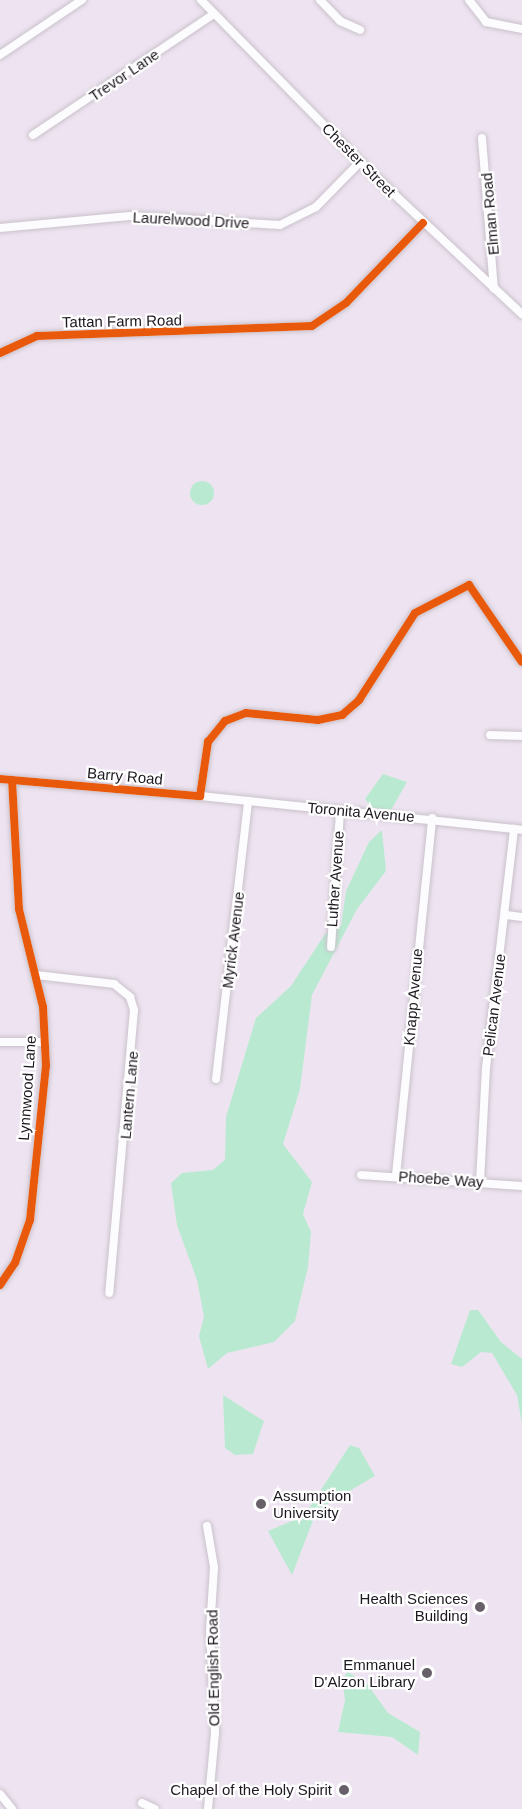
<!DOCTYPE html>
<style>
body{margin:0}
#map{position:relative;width:522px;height:1809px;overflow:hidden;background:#eee4f1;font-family:Helvetica,sans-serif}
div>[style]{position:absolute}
.green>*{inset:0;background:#b9ead1}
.round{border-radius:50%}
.roads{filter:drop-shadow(0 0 2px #c9c1cb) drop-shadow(0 0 2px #c9c1cb)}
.street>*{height:8px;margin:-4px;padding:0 4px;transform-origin:4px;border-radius:4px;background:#fcfbfd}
.cycleway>*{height:8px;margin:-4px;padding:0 4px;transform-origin:4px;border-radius:4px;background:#e8590c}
.dots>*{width:16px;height:16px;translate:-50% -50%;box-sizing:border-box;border:3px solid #fff;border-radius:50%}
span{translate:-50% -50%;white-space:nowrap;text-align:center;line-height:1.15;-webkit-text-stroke:4.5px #fff;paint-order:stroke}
.street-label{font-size:15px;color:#1e1820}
.poi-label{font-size:15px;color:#1e1820}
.left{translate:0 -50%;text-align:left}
.right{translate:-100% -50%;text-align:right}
</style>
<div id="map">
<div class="green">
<div class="round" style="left:190px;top:481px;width:24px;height:24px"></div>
<div style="clip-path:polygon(383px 774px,407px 782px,391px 810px,372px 808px,365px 799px)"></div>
<div style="clip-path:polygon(382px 830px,386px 871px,357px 909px,312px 995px,300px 1089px,283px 1144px,312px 1182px,303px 1214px,311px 1232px,308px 1267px,295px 1321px,274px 1342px,227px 1353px,208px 1369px,199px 1336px,204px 1317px,197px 1280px,177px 1225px,171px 1183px,182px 1173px,213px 1170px,225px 1160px,226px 1117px,256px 1018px,291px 986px,325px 934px,341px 926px,346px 891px,369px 842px)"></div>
<div style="clip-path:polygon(470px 1310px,478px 1310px,501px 1342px,522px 1359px,522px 1424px,517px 1395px,492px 1353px,481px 1352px,462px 1367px,451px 1364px)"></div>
<div style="clip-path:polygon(223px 1395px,264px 1421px,253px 1454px,235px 1455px,225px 1448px)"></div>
<div style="clip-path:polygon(350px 1445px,359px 1448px,375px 1476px,317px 1510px,292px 1575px,268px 1531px,304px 1516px)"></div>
<div style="clip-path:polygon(348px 1672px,368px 1685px,388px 1713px,420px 1732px,418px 1755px,392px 1737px,338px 1732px,345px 1700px,342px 1679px)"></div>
</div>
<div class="roads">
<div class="street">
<div style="left:201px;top:0;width:227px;rotate:45.5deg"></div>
<div style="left:360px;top:162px;width:222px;rotate:43.2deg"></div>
<div style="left:320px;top:0;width:29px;rotate:46deg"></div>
<div style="left:340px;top:21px;width:22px;rotate:24deg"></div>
<div style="left:469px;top:0;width:28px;rotate:52deg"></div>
<div style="left:486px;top:22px;width:37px;rotate:11deg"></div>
<div style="left:0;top:55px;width:99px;rotate:-33.9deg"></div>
<div style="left:33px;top:135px;width:218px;rotate:-33.8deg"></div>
<div style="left:482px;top:138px;width:151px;rotate:85.5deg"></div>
<div style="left:0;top:228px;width:130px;rotate:-5.3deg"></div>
<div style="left:129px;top:216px;width:151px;rotate:3.4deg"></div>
<div style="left:280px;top:225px;width:40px;rotate:-26.6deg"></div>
<div style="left:316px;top:207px;width:63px;rotate:-45.6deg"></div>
<div style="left:0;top:353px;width:41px;rotate:-24.7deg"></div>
<div style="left:37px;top:336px;width:275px;rotate:-2.1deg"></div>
<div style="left:312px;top:326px;width:41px;rotate:-34.1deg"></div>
<div style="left:346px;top:303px;width:111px;rotate:-46.1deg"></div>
<div style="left:490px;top:735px;width:32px;rotate:2deg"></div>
<div style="left:0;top:779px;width:201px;rotate:4.9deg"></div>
<div style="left:200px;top:796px;width:55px;rotate:-81.6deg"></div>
<div style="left:208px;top:742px;width:27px;rotate:-51deg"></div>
<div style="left:225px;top:721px;width:22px;rotate:-21deg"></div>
<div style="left:246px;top:713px;width:72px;rotate:5.6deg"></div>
<div style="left:318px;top:720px;width:25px;rotate:-12deg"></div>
<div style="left:342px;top:715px;width:23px;rotate:-41deg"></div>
<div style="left:359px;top:700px;width:103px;rotate:-57.2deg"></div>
<div style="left:415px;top:613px;width:61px;rotate:-27.4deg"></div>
<div style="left:469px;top:585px;width:93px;rotate:55.5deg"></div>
<div style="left:200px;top:796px;width:324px;rotate:6deg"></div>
<div style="left:506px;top:915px;width:16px;rotate:7deg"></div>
<div style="left:331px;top:947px;width:136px;rotate:-86.2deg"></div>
<div style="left:36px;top:975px;width:79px;rotate:6.6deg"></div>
<div style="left:114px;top:984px;width:21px;rotate:39deg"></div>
<div style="left:130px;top:997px;width:14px;rotate:73deg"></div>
<div style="left:134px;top:1010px;width:284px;rotate:95deg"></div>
<div style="left:0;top:1042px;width:45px"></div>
<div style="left:216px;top:1079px;width:280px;rotate:-83.4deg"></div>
<div style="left:361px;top:1175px;width:161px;rotate:3.9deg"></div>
<div style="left:396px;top:1175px;width:359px;rotate:-84.2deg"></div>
<div style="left:480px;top:1182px;width:114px;rotate:-87deg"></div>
<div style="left:486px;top:1068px;width:241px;rotate:-83.3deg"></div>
<div style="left:0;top:1285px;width:27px;rotate:-56deg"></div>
<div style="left:15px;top:1263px;width:46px;rotate:-70.8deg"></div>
<div style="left:30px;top:1220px;width:155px;rotate:-84.1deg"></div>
<div style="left:46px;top:1066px;width:59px;rotate:-92.9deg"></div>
<div style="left:43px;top:1007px;width:101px;rotate:-103.8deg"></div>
<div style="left:19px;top:909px;width:129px;rotate:-93.1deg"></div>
<div style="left:207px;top:1526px;width:42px;rotate:80.3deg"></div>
<div style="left:214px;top:1567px;width:63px;rotate:93.6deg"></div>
<div style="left:210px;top:1630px;width:103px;rotate:87.2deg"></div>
<div style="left:215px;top:1733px;width:76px;rotate:95.3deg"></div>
<div style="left:0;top:1794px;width:19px;rotate:51deg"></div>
<div style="left:142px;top:1803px;width:14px;rotate:25deg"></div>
</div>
</div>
<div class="cycleway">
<div style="left:0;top:353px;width:41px;rotate:-24.7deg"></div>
<div style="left:37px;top:336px;width:275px;rotate:-2.1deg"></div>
<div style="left:312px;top:326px;width:41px;rotate:-34.1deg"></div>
<div style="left:346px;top:303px;width:111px;rotate:-46.1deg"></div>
<div style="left:0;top:779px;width:201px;rotate:4.9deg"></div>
<div style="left:200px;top:796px;width:55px;rotate:-81.6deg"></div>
<div style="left:208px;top:742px;width:27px;rotate:-51deg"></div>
<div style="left:225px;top:721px;width:22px;rotate:-21deg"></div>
<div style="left:246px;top:713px;width:72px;rotate:5.6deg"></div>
<div style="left:318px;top:720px;width:25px;rotate:-12deg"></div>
<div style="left:342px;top:715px;width:23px;rotate:-41deg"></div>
<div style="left:359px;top:700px;width:103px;rotate:-57.2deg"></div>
<div style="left:415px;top:613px;width:61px;rotate:-27.4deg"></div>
<div style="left:469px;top:585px;width:93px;rotate:55.5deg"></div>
<div style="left:0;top:1285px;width:27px;rotate:-56deg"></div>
<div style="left:15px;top:1263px;width:46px;rotate:-70.8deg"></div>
<div style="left:30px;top:1220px;width:155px;rotate:-84.1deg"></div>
<div style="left:46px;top:1066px;width:59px;rotate:-92.9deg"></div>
<div style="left:43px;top:1007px;width:101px;rotate:-103.8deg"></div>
<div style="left:19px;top:909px;width:129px;rotate:-93.1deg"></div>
</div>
<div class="dots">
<div style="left:261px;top:1504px;background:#675f69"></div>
<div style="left:480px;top:1607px;background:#675f69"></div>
<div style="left:427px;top:1673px;background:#675f69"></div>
<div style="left:344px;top:1790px;background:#675f69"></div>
</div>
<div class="street-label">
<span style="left:124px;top:75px;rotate:-34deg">Trevor Lane</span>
<span style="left:359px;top:160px;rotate:45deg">Chester Street</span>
<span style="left:490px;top:214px;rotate:-95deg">Elman Road</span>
<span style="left:191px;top:220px;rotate:3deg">Laurelwood Drive</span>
<span style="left:122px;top:321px;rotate:-1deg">Tattan Farm Road</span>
<span style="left:125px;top:776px;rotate:5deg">Barry Road</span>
<span style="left:361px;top:812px;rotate:5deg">Toronita Avenue</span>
<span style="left:335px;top:879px;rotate:-86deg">Luther Avenue</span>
<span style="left:233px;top:940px;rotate:-83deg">Myrick Avenue</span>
<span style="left:413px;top:997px;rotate:-85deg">Knapp Avenue</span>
<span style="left:494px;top:1005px;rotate:-83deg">Pelican Avenue</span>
<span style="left:27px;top:1088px;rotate:-86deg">Lynnwood Lane</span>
<span style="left:129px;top:1095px;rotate:-85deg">Lantern Lane</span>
<span style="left:441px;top:1179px;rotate:4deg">Phoebe Way</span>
<span style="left:213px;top:1668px;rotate:-91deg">Old English Road</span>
</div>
<div class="poi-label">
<span class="left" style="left:273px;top:1504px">Assumption<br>University</span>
<span class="right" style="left:468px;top:1607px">Health Sciences<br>Building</span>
<span class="right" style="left:415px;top:1673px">Emmanuel<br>D'Alzon Library</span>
<span class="right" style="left:332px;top:1790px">Chapel of the Holy Spirit</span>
</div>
</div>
